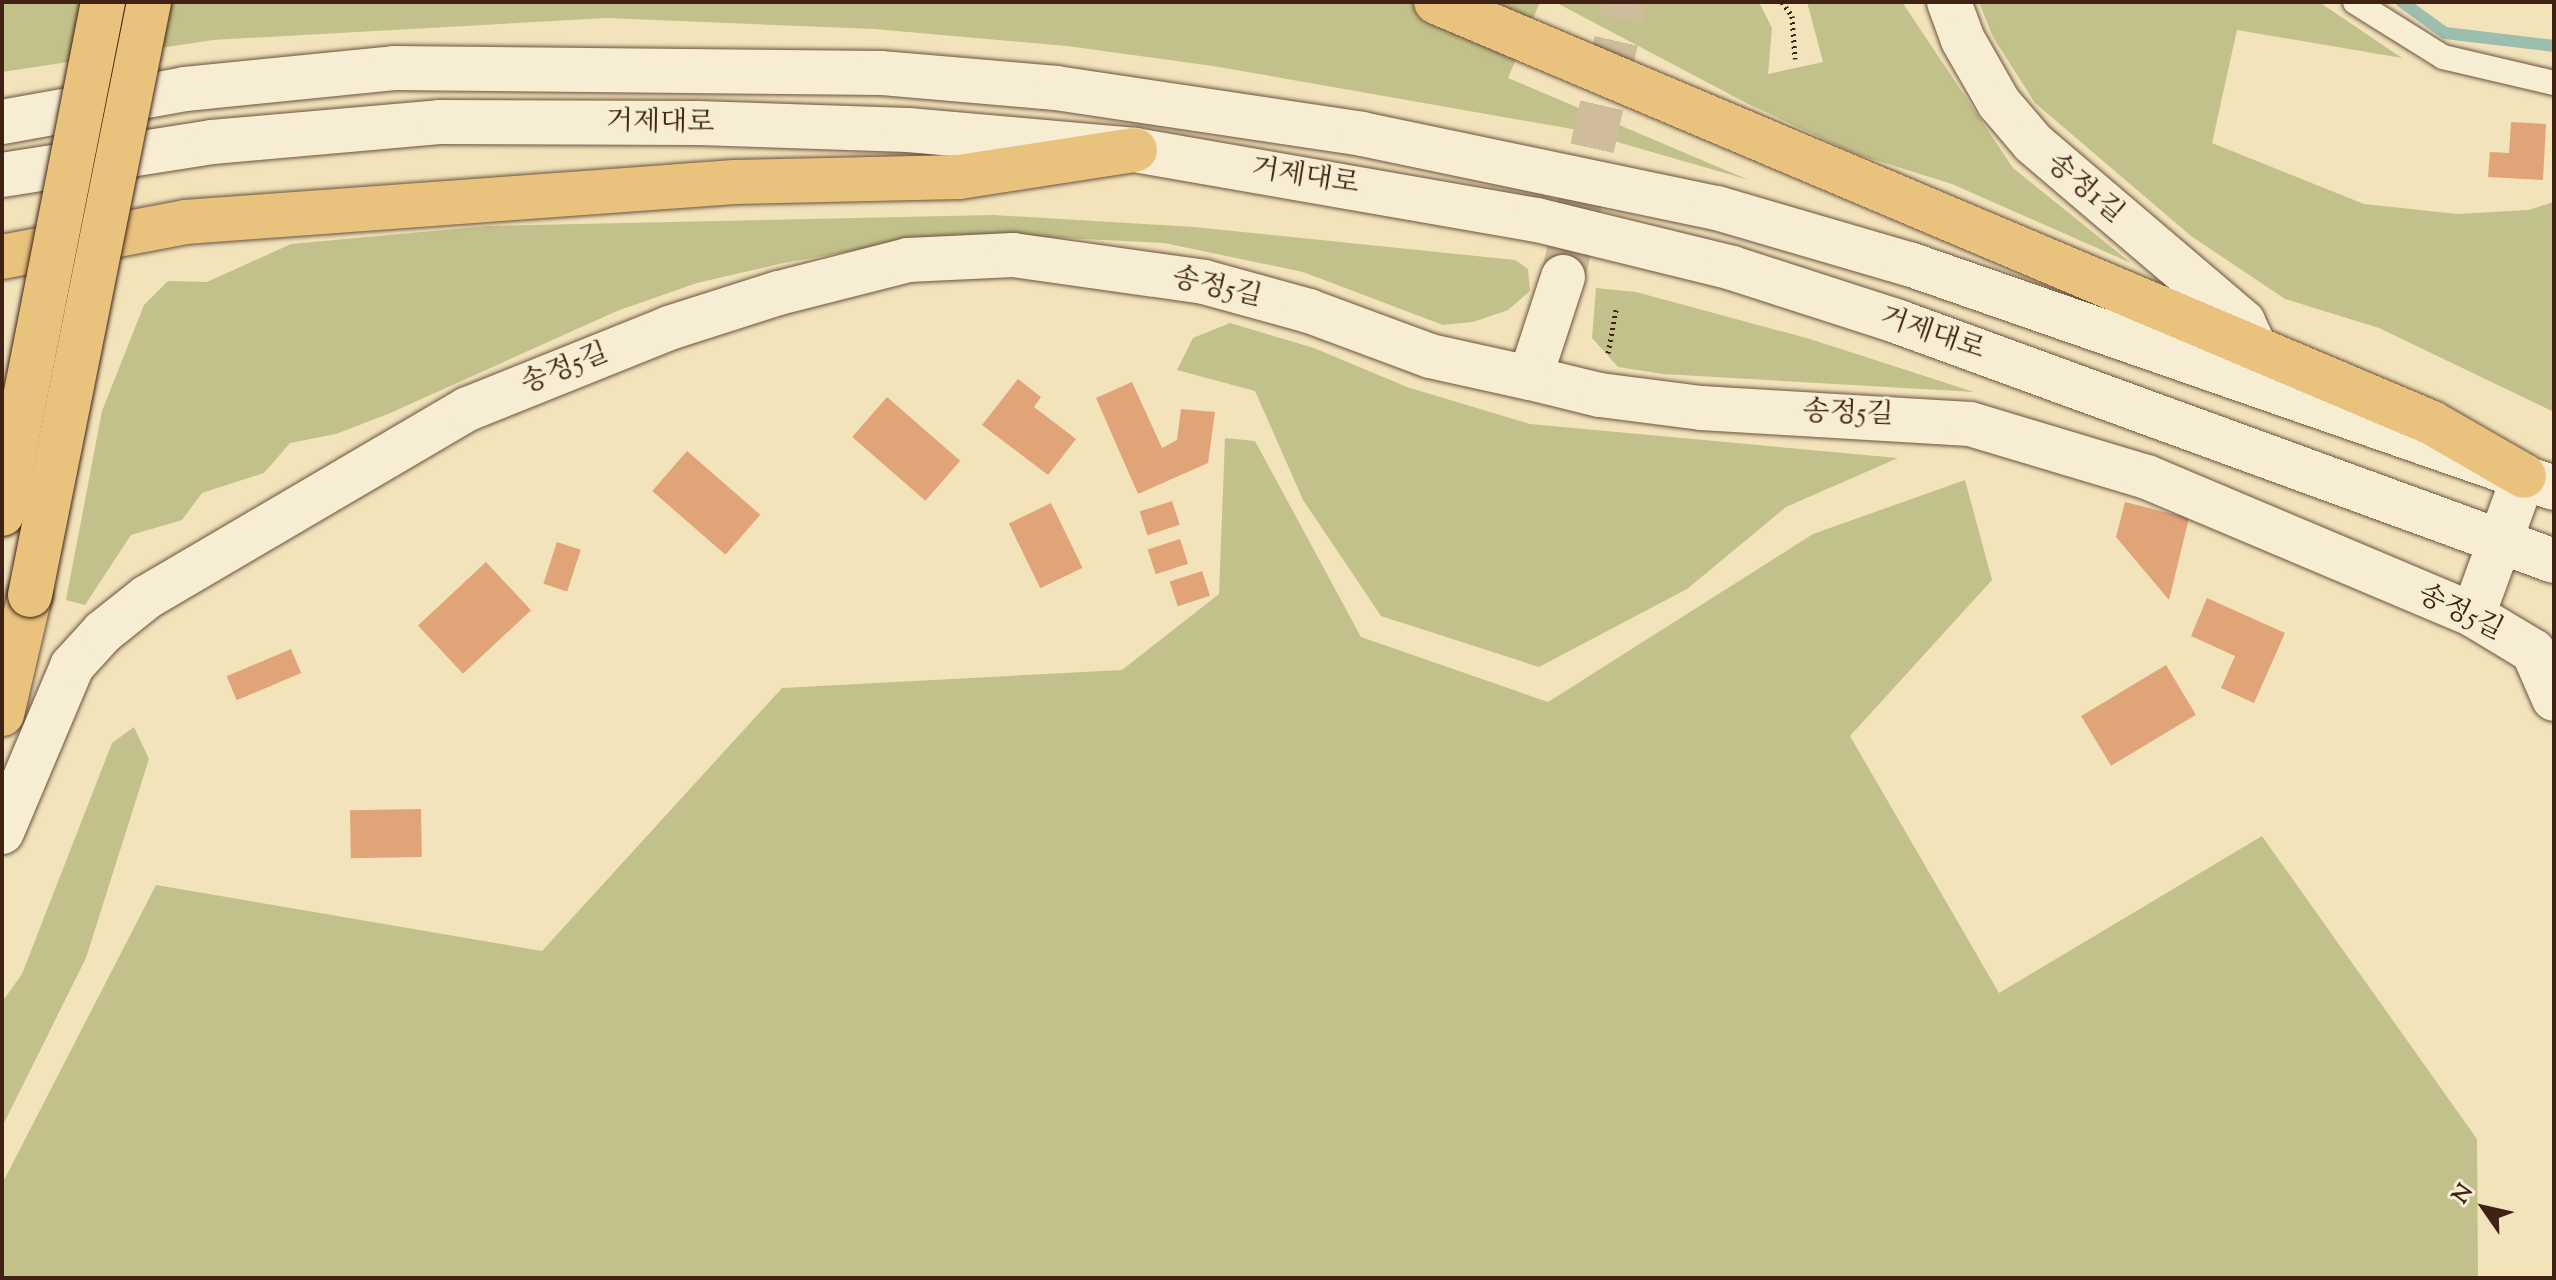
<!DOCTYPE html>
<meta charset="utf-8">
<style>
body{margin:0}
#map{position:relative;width:2556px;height:1280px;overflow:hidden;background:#f2e3bb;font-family:"Sorts Mill Goudy","Noto Serif KR",serif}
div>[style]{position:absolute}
.green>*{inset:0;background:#c3c18b}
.stream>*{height:12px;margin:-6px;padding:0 6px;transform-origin:6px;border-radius:6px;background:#9bbeaf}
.building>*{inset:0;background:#e1a478;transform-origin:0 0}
.street-tunnel>*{height:44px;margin-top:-22px;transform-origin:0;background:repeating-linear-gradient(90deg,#cebc9a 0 44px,transparent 0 66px)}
.path>*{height:5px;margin-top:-2.5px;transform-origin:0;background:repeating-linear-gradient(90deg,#402214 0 2px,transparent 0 6px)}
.roads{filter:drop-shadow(0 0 2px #6c523e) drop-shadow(0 0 2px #6c523e)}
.lane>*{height:24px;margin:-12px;padding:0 12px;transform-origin:12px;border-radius:12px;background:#f7edd3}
.street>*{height:44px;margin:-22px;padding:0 22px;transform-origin:22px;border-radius:22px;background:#f7edd3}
.secondary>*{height:44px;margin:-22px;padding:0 22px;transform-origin:22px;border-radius:22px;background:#f7edd3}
.highway>*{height:44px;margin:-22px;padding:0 22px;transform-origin:22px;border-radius:22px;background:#e9c27e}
.bridges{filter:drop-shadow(0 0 2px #402214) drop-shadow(0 0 2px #402214)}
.highway-bridge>*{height:44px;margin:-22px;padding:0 22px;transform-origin:22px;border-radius:22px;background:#e9c27e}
span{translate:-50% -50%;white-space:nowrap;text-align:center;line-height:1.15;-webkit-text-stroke:6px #f7edd3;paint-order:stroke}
.street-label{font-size:28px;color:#402214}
.frame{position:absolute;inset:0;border:4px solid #402214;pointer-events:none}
.north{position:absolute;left:2444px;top:1168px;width:80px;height:80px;-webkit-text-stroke:6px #f7edd3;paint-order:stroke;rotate:304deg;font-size:22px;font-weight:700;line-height:32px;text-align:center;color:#402214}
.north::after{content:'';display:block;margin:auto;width:28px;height:36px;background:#402214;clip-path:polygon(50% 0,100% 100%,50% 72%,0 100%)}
</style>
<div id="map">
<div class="green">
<div style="clip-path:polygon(2px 2px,1540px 2px,1508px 78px,1749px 180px,1572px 129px,1213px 66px,1067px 46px,874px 29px,607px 18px,213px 40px,2px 72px)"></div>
<div style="clip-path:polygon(1555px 2px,1759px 2px,1772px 28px,1768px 74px,1823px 62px,1807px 2px,1902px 2px,2013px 168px,2131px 263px,1952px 184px,1856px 154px,1750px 105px)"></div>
<div style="clip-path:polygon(1979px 2px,2319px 2px,2402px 58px,2237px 30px,2212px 143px,2364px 204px,2457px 214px,2528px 210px,2554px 202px,2554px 412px,2379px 328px,2285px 299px,2191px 236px,2035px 103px,1993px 37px)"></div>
<div style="clip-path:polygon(993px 215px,1194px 227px,1515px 260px,1528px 269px,1530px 291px,1508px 310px,1473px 322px,1443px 325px,1303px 272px,1164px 243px,1043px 237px,889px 244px,784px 263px,697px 283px,617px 311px,388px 414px,336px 434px,290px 443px,264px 473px,202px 493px,182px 520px,131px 535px,85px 605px,66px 600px,102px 411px,144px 305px,168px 281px,207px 282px,291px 244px,487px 226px)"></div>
<div style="clip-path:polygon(1596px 288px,1636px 292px,1810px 339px,1974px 392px,1663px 374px,1618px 367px,1592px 338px)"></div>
<div style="clip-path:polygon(1230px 323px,1314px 348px,1407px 387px,1530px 424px,1898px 458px,1786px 507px,1687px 589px,1539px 667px,1381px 616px,1303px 500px,1255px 391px,1177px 370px,1193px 338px)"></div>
<div style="clip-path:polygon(1225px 438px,1255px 441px,1361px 637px,1548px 702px,1813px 534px,1965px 480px,1992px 580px,1850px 736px,1999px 993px,2262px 836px,2477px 1139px,2478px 1278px,2px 1278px,2px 1184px,156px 885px,542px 951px,782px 688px,1122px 670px,1219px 594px)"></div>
<div style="clip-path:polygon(134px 727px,149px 759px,86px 958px,2px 1127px,2px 1002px,22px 974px,112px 743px)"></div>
</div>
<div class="stream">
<div style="left:2402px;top:2px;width:53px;rotate:35.8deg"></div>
<div style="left:2445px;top:33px;width:110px;rotate:6.8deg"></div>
</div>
<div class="building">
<div style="clip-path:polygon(2511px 122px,2546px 124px,2543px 180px,2488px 177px,2490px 152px,2509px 153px)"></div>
<div style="clip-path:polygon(1018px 379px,1041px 397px,1034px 407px,1076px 439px,1048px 475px,982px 425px)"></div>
<div style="clip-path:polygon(1132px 382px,1162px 448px,1177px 440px,1181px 409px,1215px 412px,1208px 463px,1138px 494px,1096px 398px)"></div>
<div style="left:887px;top:397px;width:97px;height:53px;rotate:41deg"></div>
<div style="left:687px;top:451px;width:97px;height:53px;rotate:41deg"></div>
<div style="left:1172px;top:501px;width:25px;height:34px;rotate:72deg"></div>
<div style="clip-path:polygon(2125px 502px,2189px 518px,2169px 600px,2116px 537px)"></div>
<div style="left:1051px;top:503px;width:72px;height:47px;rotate:64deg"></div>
<div style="left:1180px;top:539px;width:26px;height:34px;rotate:72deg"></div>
<div style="left:557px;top:542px;width:25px;height:44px;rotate:18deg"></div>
<div style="left:486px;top:562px;width:66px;height:93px;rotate:47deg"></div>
<div style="left:1202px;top:571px;width:26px;height:34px;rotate:72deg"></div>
<div style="clip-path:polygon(2207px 598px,2285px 633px,2254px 703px,2221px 688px,2235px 656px,2191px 636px)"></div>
<div style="left:291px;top:649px;width:26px;height:70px;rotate:67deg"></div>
<div style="left:2166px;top:665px;width:58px;height:99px;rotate:59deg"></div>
<div style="left:421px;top:809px;width:48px;height:71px;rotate:89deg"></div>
</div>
<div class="street-tunnel">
<div style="left:1563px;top:277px;width:282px;rotate:-77.3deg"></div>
</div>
<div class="path">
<div style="left:1782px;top:2px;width:17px;rotate:54deg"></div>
<div style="left:1792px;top:16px;width:43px;rotate:86deg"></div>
<div style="left:1608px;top:353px;width:44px;rotate:-79.5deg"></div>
</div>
<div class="roads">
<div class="lane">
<div style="left:2355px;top:2px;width:104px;rotate:32deg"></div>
<div style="left:2443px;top:57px;width:114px;rotate:13.2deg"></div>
</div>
<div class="street">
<div style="left:1949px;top:2px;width:40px;rotate:69.8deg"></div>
<div style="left:1963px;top:40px;width:73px;rotate:60.3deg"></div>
<div style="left:1999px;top:103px;width:52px;rotate:49.6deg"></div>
<div style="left:2033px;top:143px;width:276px;rotate:40.4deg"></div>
<div style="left:2243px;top:322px;width:29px;rotate:65deg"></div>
<div style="left:1563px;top:277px;width:106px;rotate:108.1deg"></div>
<div style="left:1530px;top:378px;width:72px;rotate:13.7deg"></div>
<div style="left:1600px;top:395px;width:102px;rotate:7.3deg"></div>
<div style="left:1701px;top:408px;width:269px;rotate:3.4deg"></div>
<div style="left:1970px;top:424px;width:185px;rotate:16.7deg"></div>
<div style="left:2147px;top:477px;width:354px;rotate:22.9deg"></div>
<div style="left:2473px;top:615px;width:70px;rotate:31deg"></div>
<div style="left:2533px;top:651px;width:52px;rotate:66.4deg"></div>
<div style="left:2473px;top:615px;width:148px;rotate:-69.9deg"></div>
</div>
<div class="secondary">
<div style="left:2px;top:122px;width:186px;rotate:-10.2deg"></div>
<div style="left:185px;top:89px;width:210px;rotate:-5.7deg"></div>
<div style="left:394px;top:68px;width:487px;rotate:0.6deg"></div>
<div style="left:881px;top:73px;width:176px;rotate:4.9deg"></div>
<div style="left:1056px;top:88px;width:309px;rotate:8.5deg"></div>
<div style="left:1362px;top:134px;width:363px;rotate:11.8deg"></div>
<div style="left:1717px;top:208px;width:200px;rotate:16.3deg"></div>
<div style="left:1909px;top:264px;width:683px;rotate:19.15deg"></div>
<div style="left:2px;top:175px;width:213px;rotate:-8.9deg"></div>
<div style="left:212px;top:142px;width:228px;rotate:-5deg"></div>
<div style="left:439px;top:122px;width:257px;rotate:0.2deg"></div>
<div style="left:696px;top:123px;width:212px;rotate:1.9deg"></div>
<div style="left:908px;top:130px;width:228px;rotate:5deg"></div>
<div style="left:1135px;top:150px;width:408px;rotate:9.9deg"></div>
<div style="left:1537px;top:220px;width:201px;rotate:13.8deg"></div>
<div style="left:1732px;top:268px;width:172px;rotate:17.9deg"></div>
<div style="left:1896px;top:321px;width:700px;rotate:20.04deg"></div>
<div style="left:2px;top:832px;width:180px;rotate:-67.1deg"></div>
<div style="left:72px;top:666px;width:46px;rotate:-47.6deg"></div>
<div style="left:103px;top:632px;width:56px;rotate:-38.5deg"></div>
<div style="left:147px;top:597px;width:372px;rotate:-30.4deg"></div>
<div style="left:468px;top:409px;width:217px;rotate:-21.9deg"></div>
<div style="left:669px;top:328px;width:115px;rotate:-17.7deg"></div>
<div style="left:779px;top:293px;width:133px;rotate:-14.3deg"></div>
<div style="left:908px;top:260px;width:105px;rotate:-2.7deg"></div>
<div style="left:1013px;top:255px;width:193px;rotate:8deg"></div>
<div style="left:1204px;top:282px;width:109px;rotate:15.4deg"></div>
<div style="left:1309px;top:311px;width:129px;rotate:20.4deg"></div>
<div style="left:1430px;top:356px;width:102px;rotate:12.4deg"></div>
</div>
<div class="highway">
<div style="left:1436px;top:2px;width:1081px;rotate:22.91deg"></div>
<div style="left:2432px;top:423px;width:106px;rotate:29.9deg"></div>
<div style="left:2px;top:257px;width:186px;rotate:-10.8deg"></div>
<div style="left:185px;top:222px;width:551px;rotate:-4.16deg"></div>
<div style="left:735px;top:182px;width:225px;rotate:-1.3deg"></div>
<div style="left:960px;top:177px;width:177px;rotate:-8.8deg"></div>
<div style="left:2px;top:714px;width:122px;rotate:-76.8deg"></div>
</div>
</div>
<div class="bridges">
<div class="highway-bridge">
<div style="left:2px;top:514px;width:522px;rotate:-78.84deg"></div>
<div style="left:30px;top:595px;width:605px;rotate:-78.65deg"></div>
</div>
</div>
<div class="street-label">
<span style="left:660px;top:123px;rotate:1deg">거제대로</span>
<span style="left:1305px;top:177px;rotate:9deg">거제대로</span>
<span style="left:2085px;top:189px;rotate:40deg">송정1길</span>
<span style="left:1217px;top:288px;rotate:13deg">송정5길</span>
<span style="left:1932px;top:334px;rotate:19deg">거제대로</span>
<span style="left:565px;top:369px;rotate:-22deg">송정5길</span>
<span style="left:1848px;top:414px;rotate:2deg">송정5길</span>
<span style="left:2460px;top:613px;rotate:26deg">송정5길</span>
</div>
<div class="frame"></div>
<div class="north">N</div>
</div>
